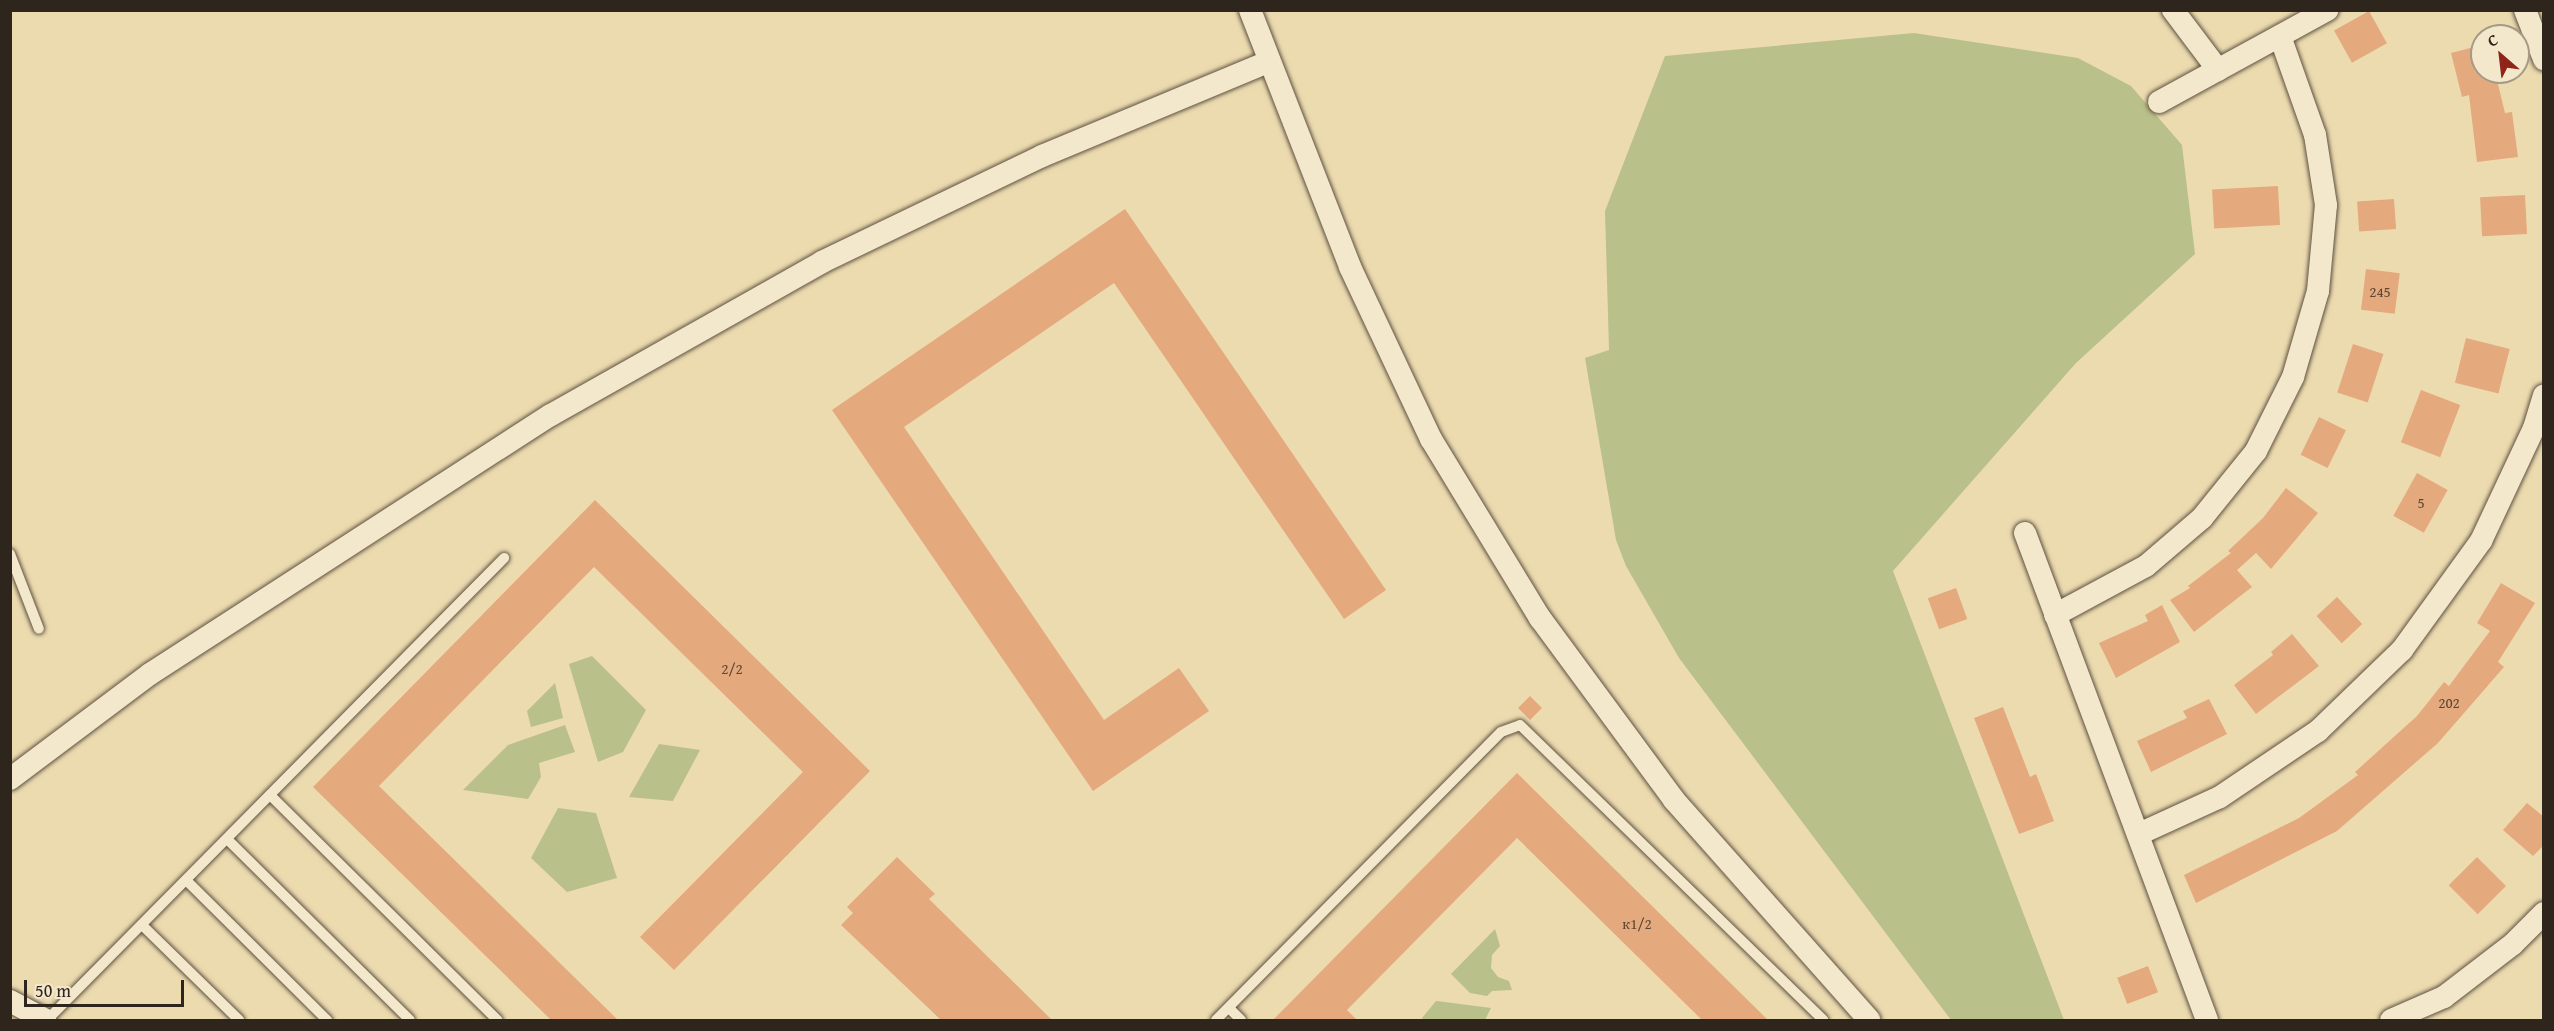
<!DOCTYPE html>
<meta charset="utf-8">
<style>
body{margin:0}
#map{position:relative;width:2554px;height:1031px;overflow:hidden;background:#eddbb0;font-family:"Gentium Book Plus",serif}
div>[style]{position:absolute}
.green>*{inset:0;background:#bac08a}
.building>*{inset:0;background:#e5a97e;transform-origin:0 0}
.roads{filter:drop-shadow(0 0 2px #5e5241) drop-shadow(0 0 2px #5e5241)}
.service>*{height:10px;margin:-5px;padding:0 5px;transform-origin:5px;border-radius:5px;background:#f3e8cc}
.minor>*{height:22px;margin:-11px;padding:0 11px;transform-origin:11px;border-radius:11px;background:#f3e8cc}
span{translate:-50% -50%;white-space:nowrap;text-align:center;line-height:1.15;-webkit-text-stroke:4.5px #f3e8cc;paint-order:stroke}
.number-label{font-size:15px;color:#5c4634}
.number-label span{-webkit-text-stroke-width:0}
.frame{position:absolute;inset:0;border:12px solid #2e251c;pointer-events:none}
.north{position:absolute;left:2470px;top:24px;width:60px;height:60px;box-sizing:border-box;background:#f3e8cc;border:2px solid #a49a86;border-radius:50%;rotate:332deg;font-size:16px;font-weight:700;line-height:24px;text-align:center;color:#2e251c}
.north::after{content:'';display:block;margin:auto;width:21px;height:27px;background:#8f2418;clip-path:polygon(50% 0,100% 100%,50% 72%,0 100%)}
.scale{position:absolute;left:24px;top:980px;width:160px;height:27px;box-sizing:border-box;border:3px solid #2e251c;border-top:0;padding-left:8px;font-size:18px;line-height:21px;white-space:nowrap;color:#2e251c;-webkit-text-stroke:4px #f3e8cc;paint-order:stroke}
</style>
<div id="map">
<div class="green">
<div style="clip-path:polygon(1914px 33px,2078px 58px,2131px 86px,2182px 145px,2195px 254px,2076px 363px,1893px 571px,2064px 1020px,1951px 1020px,1679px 658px,1626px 566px,1616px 540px,1585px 358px,1609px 350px,1605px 211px,1665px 56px)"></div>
<div style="clip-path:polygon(592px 656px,646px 710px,623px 752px,598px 762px,569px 664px)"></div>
<div style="clip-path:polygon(555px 683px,563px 718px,531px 727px,527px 711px)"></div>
<div style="clip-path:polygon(565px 725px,575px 752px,539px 763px,541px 777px,528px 799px,463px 790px,508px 745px)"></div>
<div style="clip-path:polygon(659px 744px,700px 750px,673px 801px,629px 797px)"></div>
<div style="clip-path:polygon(558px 808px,596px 813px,617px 878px,567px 892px,531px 858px)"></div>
<div style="clip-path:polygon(1495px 929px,1500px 946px,1492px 955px,1491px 968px,1498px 977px,1509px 981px,1512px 990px,1492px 991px,1487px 996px,1470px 993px,1451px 974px)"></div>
<div style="clip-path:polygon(1436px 1001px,1437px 1001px,1491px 1008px,1485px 1020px,1424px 1020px,1422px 1018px)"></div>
</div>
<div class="building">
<div style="left:2369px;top:11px;width:37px;height:40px;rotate:61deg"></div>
<div style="clip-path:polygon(2482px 45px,2482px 72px,2495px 72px,2505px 113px,2512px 112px,2518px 157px,2477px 162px,2469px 95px,2462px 97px,2451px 53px)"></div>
<div style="left:2278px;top:186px;width:39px;height:66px;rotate:87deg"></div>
<div style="left:2525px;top:195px;width:39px;height:45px;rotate:87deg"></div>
<div style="left:2394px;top:199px;width:30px;height:37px;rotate:86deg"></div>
<div style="clip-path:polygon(1125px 209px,1386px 590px,1344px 619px,1114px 283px,904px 427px,1104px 720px,1179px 668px,1209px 711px,1093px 791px,832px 410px)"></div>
<div style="left:2366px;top:269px;width:34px;height:41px;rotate:7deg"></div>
<div style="left:2466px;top:338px;width:45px;height:46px;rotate:14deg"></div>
<div style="left:2353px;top:344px;width:32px;height:51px;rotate:18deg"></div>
<div style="left:2421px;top:390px;width:42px;height:56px;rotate:21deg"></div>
<div style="left:2319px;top:417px;width:30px;height:42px;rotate:26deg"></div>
<div style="left:2417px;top:473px;width:35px;height:49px;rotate:29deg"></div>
<div style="clip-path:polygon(2286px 488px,2318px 513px,2271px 569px,2256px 553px,2237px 570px,2252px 587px,2194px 632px,2170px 600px,2190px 588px,2188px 586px,2231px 553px,2228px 551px,2263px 518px)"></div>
<div style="clip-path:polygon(595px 500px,870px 771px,674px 970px,640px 937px,803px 772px,594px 567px,379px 786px,618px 1020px,551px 1020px,313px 787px)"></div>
<div style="clip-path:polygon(2501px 583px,2535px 603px,2498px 662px,2504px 667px,2438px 743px,2337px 831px,2196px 903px,2184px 875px,2299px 818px,2358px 775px,2355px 772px,2417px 716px,2444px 682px,2449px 686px,2490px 631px,2477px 623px)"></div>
<div style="left:1956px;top:588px;width:33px;height:30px;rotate:70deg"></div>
<div style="left:2337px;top:597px;width:37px;height:28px;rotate:47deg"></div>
<div style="clip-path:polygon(2162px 605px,2180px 642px,2116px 678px,2099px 643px,2148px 621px,2145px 615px)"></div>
<div style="clip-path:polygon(2292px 634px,2319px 666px,2256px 714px,2234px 685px,2273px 655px,2271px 652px)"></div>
<div style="left:1530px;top:696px;width:17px;height:17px;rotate:45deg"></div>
<div style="clip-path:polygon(2209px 699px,2227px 734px,2151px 772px,2137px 741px,2187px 718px,2183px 711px)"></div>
<div style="clip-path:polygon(2003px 707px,2030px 777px,2036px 774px,2054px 821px,2019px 834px,1974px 718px)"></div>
<div style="clip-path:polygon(1517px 773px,1768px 1020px,1702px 1020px,1517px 838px,1347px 1010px,1357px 1020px,1273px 1020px)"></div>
<div style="clip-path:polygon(2527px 803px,2544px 817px,2544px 845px,2533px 856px,2503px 830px)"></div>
<div style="clip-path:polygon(897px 857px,935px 894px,929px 899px,1052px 1020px,941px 1020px,841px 925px,853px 913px,847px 907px)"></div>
<div style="left:2477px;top:857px;width:41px;height:40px;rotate:45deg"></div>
<div style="left:2148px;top:966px;width:28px;height:33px;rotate:69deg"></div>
</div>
<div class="roads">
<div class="service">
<div style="left:10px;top:554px;width:80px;rotate:68.9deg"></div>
<div style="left:270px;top:795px;width:320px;rotate:44.7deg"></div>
<div style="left:227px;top:839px;width:257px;rotate:44.7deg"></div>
<div style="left:186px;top:880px;width:199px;rotate:44.8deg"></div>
<div style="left:142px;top:925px;width:136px;rotate:44.4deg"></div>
<div style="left:1229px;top:1008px;width:17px;rotate:45deg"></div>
<div style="left:47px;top:1020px;width:650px;rotate:-45.31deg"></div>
<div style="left:1216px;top:1020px;width:405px;rotate:-45.3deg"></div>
<div style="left:1501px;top:732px;width:20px;rotate:-20deg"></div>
<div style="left:1520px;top:725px;width:423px;rotate:44.2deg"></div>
</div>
<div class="minor">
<div style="left:1250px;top:10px;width:276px;rotate:68.7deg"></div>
<div style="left:1350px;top:267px;width:190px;rotate:64.8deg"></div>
<div style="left:1431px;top:439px;width:210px;rotate:58.7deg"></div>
<div style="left:1540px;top:618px;width:226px;rotate:53.6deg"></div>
<div style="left:1674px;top:800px;width:294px;rotate:48.4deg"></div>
<div style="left:2173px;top:10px;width:75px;rotate:53.1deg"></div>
<div style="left:2525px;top:10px;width:53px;rotate:68.8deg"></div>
<div style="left:2159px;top:102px;width:192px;rotate:-28.7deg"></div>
<div style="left:2025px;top:533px;width:520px;rotate:69.51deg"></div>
<div style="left:2055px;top:615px;width:103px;rotate:-28.3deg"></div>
<div style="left:2146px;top:566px;width:74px;rotate:-40.6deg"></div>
<div style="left:2202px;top:518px;width:86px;rotate:-51.1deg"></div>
<div style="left:2256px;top:451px;width:83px;rotate:-63.4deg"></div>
<div style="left:2293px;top:377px;width:90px;rotate:-73.8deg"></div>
<div style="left:2318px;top:291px;width:86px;rotate:-84.7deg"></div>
<div style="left:2326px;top:205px;width:71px;rotate:-98.9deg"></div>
<div style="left:2315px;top:135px;width:105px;rotate:-109.5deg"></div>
<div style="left:10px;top:779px;width:175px;rotate:-36.9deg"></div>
<div style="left:150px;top:674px;width:477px;rotate:-32.9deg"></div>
<div style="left:551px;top:415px;width:311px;rotate:-29.4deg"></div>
<div style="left:822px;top:262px;width:244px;rotate:-25.7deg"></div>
<div style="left:1042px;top:156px;width:245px;rotate:-22.6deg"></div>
<div style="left:2139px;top:834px;width:89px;rotate:-24.6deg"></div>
<div style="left:2220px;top:797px;width:118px;rotate:-34deg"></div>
<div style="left:2318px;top:731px;width:117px;rotate:-44deg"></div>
<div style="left:2402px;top:650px;width:135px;rotate:-54.1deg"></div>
<div style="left:2481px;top:541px;width:125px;rotate:-64.9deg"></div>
<div style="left:2534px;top:428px;width:34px;rotate:-73deg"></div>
<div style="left:10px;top:1001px;width:40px;rotate:28deg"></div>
<div style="left:2391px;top:1020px;width:58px;rotate:-23.5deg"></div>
<div style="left:2444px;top:997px;width:87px;rotate:-37.5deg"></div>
<div style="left:2513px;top:944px;width:44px;rotate:-45deg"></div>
</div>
</div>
<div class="number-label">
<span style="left:2380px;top:292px">245</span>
<span style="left:2421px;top:503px">5</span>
<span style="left:732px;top:669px">2/2</span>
<span style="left:2449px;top:703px">202</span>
<span style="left:1637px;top:924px">к1/2</span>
</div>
<div class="frame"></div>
<div class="north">С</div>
<div class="scale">50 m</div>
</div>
